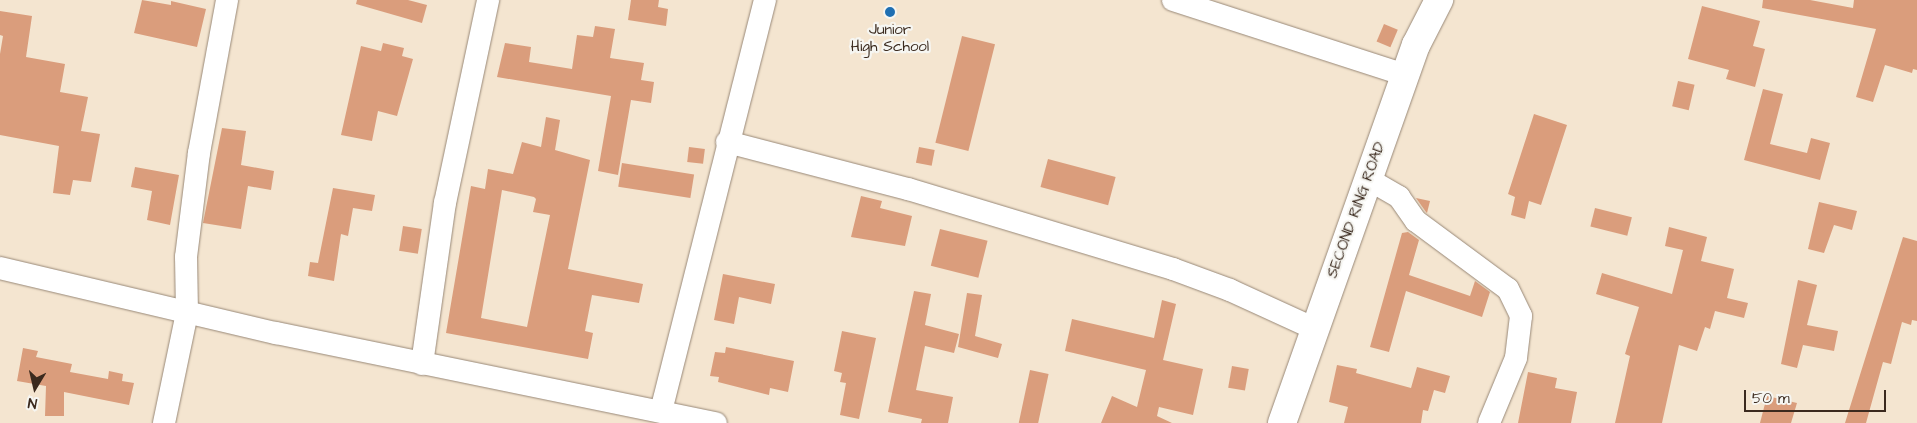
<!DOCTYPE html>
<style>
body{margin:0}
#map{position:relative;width:1917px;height:423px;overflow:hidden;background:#f4e5d0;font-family:"Architects Daughter",sans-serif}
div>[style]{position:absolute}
.building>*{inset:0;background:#da9d7c;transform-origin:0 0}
.roads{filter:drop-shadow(0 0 1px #988877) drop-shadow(0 0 1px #988877)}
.street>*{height:22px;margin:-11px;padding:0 11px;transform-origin:11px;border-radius:11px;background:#fff}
.secondary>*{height:28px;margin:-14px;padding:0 14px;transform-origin:14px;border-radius:14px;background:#fff}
.dots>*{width:14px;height:14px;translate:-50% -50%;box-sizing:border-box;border:2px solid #f6f6f2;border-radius:50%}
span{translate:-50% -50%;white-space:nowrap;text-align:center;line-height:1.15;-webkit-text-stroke:4.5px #f6f6f2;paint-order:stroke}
.poi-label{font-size:15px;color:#3b2a1e}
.street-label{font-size:15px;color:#3b2a1e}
.north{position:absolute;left:10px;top:363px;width:50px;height:50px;-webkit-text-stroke:4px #f6f6f2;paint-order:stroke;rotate:189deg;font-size:14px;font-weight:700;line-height:20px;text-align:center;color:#3b2a1e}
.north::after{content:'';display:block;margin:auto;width:18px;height:22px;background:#3b2a1e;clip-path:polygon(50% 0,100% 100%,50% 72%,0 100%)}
.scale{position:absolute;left:1744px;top:390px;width:142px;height:22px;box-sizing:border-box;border:2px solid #3b2a1e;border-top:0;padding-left:6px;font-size:15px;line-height:18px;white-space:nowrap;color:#3b2a1e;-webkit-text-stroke:4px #f6f6f2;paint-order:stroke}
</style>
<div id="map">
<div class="building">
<div style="clip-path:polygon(142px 0,171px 5px,171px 1px,206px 9px,197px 47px,134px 33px)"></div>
<div style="clip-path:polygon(357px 0,408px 0,427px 5px,422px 23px,356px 4px)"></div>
<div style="clip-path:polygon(631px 0,659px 0,658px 7px,668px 9px,666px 26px,628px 20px)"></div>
<div style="clip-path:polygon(1763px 0,1810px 0,1853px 8px,1854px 0,1917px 0,1917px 70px,1913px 69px,1912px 73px,1885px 65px,1873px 102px,1856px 97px,1876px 29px,1762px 8px)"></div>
<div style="clip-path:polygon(1702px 6px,1760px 21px,1753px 46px,1765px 49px,1755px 87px,1726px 79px,1729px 70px,1688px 59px)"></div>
<div style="clip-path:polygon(0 11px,32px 16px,26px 57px,65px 64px,60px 92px,88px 97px,81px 131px,100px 134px,91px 182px,73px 180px,70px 195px,53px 193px,59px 146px,0 135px,0 54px,3px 36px,0 35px)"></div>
<div style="left:1384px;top:24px;width:15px;height:19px;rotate:23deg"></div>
<div style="clip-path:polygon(595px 26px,615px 29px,610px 58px,644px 63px,641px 80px,654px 82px,651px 103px,631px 100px,618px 175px,598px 171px,611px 96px,497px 77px,505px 43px,531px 47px,529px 62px,572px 69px,577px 35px,593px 37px)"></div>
<div style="left:962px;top:36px;width:34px;height:110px;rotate:14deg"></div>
<div style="clip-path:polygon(383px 43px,404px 48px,402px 56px,413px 59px,397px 116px,378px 111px,372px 141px,341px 135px,361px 46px,381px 51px)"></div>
<div style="left:1678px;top:81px;width:17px;height:26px;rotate:13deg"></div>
<div style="clip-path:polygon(1763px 89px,1783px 94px,1770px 144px,1807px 153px,1811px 138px,1830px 143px,1820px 180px,1744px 160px)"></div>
<div style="clip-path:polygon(1534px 114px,1567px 125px,1541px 205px,1529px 201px,1525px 219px,1511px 215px,1515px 197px,1508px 194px)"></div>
<div style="clip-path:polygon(evenodd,546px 117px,560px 120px,555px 150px,590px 160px,568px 269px,643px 284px,639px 303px,592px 295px,585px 331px,593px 333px,588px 359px,446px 333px,471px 186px,485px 189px,488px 169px,513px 174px,522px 142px,541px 147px,546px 117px,502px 190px,534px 197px,536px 199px,533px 212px,550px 215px,527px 327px,481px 318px,502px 190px)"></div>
<div style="clip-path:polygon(222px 128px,246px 131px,241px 165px,274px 171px,271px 190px,248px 186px,241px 229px,203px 223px)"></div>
<div style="left:689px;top:147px;width:16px;height:15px;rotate:7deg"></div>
<div style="left:919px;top:147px;width:16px;height:16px;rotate:11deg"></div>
<div style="left:1048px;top:159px;width:70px;height:29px;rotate:15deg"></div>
<div style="left:622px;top:163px;width:73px;height:24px;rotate:9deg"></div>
<div style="clip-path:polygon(135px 167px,179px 175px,170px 225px,147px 220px,152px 191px,131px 187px)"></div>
<div style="clip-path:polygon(333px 188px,375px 195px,372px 211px,353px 208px,348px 236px,341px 234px,334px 281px,308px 276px,310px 262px,318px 263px)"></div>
<div style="clip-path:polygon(861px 196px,882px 201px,880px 208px,912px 216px,905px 246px,851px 237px)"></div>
<div style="clip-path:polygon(1416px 198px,1430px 201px,1427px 213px,1426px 212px)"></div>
<div style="clip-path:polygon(1819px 202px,1857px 211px,1852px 230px,1834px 225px,1824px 253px,1808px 249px)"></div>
<div style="left:1595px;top:208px;width:38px;height:19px;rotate:14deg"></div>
<div style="left:403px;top:226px;width:19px;height:25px;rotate:9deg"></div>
<div style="clip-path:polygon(1669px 227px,1707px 237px,1701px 261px,1734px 269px,1727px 298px,1748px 303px,1744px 318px,1715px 311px,1710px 329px,1705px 327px,1697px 351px,1679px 345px,1662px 423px,1615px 423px,1630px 356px,1625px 354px,1639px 307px,1596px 294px,1602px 273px,1672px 294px,1683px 250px,1665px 246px)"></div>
<div style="left:940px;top:229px;width:49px;height:38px;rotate:14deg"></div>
<div style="clip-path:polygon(1408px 232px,1419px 240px,1409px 275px,1470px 296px,1475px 281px,1490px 292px,1482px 317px,1406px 291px,1389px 352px,1370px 347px,1402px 233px)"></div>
<div style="clip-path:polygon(1903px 237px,1917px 241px,1917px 321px,1912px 320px,1911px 325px,1902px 322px,1891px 364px,1883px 362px,1866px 423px,1845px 423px)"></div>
<div style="clip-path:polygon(723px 274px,775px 284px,771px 304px,739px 297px,734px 324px,714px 320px)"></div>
<div style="clip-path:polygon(1798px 280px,1817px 285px,1807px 325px,1838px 331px,1834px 351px,1803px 345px,1797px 368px,1781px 364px)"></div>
<div style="clip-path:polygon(914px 291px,931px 294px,925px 325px,959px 334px,954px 353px,925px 346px,916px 390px,953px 397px,948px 423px,921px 423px,922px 419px,888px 412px)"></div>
<div style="clip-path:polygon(967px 293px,982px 295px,975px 336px,1002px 344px,998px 358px,958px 347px)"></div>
<div style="clip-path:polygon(1162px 300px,1176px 304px,1163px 360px,1203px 369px,1193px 415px,1159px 407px,1157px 416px,1172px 423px,1101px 423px,1112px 396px,1137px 407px,1146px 370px,1065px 351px,1072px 319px,1154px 338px)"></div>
<div style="clip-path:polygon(842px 331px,876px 338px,859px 419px,840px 415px,846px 383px,840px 382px,842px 373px,834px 371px)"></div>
<div style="clip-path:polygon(726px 347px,794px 361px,788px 392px,770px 388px,769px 395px,718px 382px,719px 377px,710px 376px,715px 352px,725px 353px)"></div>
<div style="clip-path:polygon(23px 348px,38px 351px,36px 357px,72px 364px,70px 372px,108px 379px,109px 371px,123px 374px,122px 381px,134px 383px,129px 405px,64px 392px,64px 416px,45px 416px,46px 386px,17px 381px)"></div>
<div style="clip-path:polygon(1337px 365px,1357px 369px,1356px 373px,1411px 388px,1417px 367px,1450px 376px,1445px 393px,1434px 390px,1428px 411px,1423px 410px,1421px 423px,1344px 423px,1348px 407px,1329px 402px)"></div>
<div style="left:1232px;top:366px;width:17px;height:22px;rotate:10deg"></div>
<div style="left:1030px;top:370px;width:19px;height:54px;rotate:12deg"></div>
<div style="clip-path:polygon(1528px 372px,1557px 378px,1555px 388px,1577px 392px,1571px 423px,1518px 423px)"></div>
<div style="clip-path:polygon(1767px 396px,1797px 403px,1791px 423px,1760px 423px)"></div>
</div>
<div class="roads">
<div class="street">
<div style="left:1173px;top:0;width:244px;rotate:17.9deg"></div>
<div style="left:727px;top:142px;width:187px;rotate:14.6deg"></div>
<div style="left:908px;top:189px;width:277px;rotate:16.8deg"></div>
<div style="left:1173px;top:269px;width:61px;rotate:20.2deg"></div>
<div style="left:1230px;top:290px;width:91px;rotate:24.6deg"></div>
<div style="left:1368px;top:179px;width:36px;rotate:30deg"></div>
<div style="left:1399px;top:197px;width:29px;rotate:55deg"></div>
<div style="left:1416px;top:221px;width:114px;rotate:36.5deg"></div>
<div style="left:1508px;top:289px;width:30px;rotate:64deg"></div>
<div style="left:1521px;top:316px;width:42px;rotate:96.8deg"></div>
<div style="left:1516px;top:358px;width:70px;rotate:112.6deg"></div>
<div style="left:0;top:268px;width:284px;rotate:13.3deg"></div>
<div style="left:276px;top:333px;width:449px;rotate:11.6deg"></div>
<div style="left:422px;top:364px;width:163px;rotate:-81.9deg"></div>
<div style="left:445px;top:203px;width:208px;rotate:-78deg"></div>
<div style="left:661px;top:411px;width:424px;rotate:-75.8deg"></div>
<div style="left:164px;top:423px;width:112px;rotate:-78.2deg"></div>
<div style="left:187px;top:313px;width:56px;rotate:-91deg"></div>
<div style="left:186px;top:257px;width:105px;rotate:-82.9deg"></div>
<div style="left:199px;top:153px;width:156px;rotate:-79.6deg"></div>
</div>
<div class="secondary">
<div style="left:1282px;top:423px;width:401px;rotate:-70.5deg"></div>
<div style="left:1416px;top:45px;width:51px;rotate:-62.9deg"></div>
</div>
</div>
<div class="dots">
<div style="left:890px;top:12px;background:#1f6fb2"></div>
</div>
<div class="poi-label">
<span style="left:890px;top:38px">Junior<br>High School</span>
</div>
<div class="street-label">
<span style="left:1356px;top:210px;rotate:-70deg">SECOND RING ROAD</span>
</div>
<div class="north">N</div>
<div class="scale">50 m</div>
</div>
